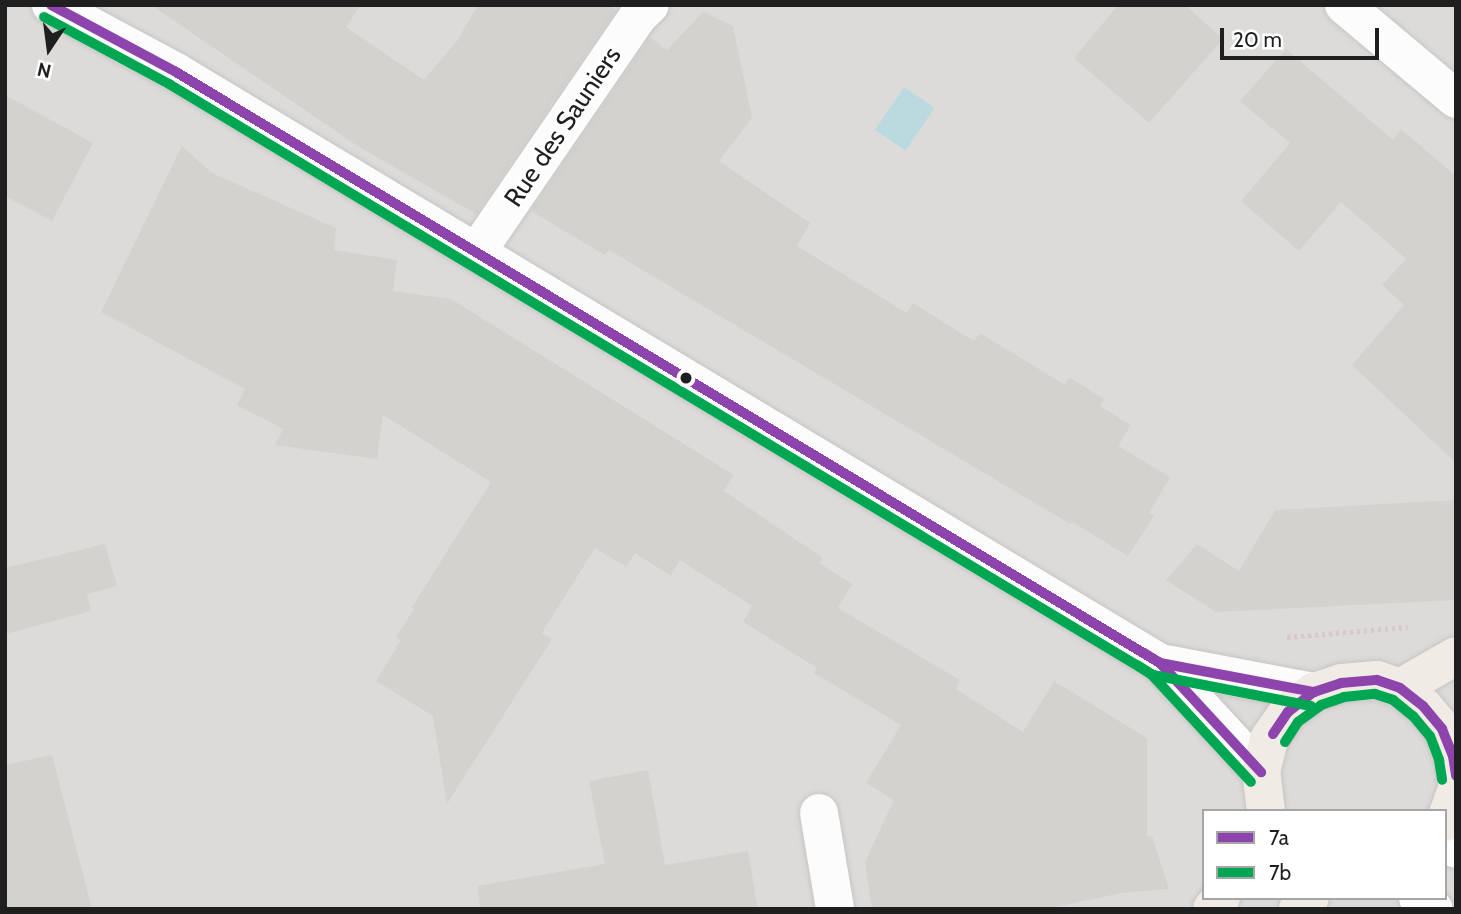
<!DOCTYPE html>
<style>
body{margin:0}
#map{position:relative;width:1461px;height:914px;overflow:hidden;background:#edebe8;font-family:Cabin,sans-serif}
div>[style]{position:absolute}
.residential>*{inset:0;background:#dcdbd9}
.water>*{inset:0;background:#bbdae0;transform-origin:0 0}
.building>*{inset:0;background:#d4d2cf}
.path>*{height:4.5px;margin-top:-2.25px;transform-origin:0;background:repeating-linear-gradient(90deg,#d7c9c7 0 3.5px,transparent 0 7px)}
.roads{filter:drop-shadow(0 0 2px #c6c5c4) drop-shadow(0 0 2px #c6c5c4)}
.minor>*{height:38px;margin:-19px;padding:0 19px;transform-origin:19px;border-radius:19px;background:#fcfcfc}
.major>*{height:38px;margin:-19px;padding:0 19px;transform-origin:19px;border-radius:19px;background:#f0ece5}
.bus-1>*{height:10px;margin:-5px;padding:0 5px;transform-origin:5px;border-radius:5px;background:#8e44ad}
.bus-2>*{height:10px;margin:-5px;padding:0 5px;transform-origin:5px;border-radius:5px;background:#00a651}
.dots>*{width:19px;height:19px;translate:-50% -50%;box-sizing:border-box;border:4px solid #fff;border-radius:50%}
span{translate:-50% -50%;white-space:nowrap;text-align:center;line-height:1.15;-webkit-text-stroke:5px #fff;paint-order:stroke}
.street-label{font-size:26px;color:#1f1f1f}
.frame{position:absolute;inset:0;border:7px solid #1f1f1f;pointer-events:none}
.legend{position:absolute;left:1202px;top:809px;width:245px;height:91px;box-sizing:border-box;background:#fff;border:2px solid #a5a5a5;margin:0;padding:9px 12px;list-style:none;font-size:21px;color:#1f1f1f}
.legend li{display:flex;align-items:center;gap:14px;height:35px}
.legend b{width:35px;border:2px solid #a5a5a5}
.north{position:absolute;left:14px;top:14px;width:70px;height:70px;-webkit-text-stroke:5px #fff;paint-order:stroke;rotate:193deg;font-size:19px;font-weight:700;line-height:28px;text-align:center;color:#1f1f1f}
.north::after{content:'';display:block;margin:auto;width:24px;height:32px;background:#1f1f1f;clip-path:polygon(50% 0,100% 100%,50% 72%,0 100%)}
.scale{position:absolute;left:1220px;top:28px;width:159px;height:32px;box-sizing:border-box;border:4px solid #1f1f1f;border-top:0;padding-left:9px;font-size:21px;line-height:24px;white-space:nowrap;color:#1f1f1f;-webkit-text-stroke:5px #fff;paint-order:stroke}
</style>
<div id="map">
<div class="residential">
<div style="clip-path:polygon(evenodd,5px 5px,1456px 5px,1456px 909px,5px 909px,5px 5px,1204px 811px,1445px 811px,1445px 898px,1204px 898px,1204px 811px)"></div>
</div>
<div class="water">
<div style="left:904px;top:87px;width:37px;height:52px;rotate:34deg"></div>
</div>
<div class="building">
<div style="clip-path:polygon(151px 5px,361px 5px,346px 27px,424px 80px,457px 41px,478px 5px,610px 5px,616px 10px,476px 214px,356px 145px)"></div>
<div style="clip-path:polygon(1118px 5px,1185px 5px,1223px 39px,1149px 123px,1074px 58px)"></div>
<div style="clip-path:polygon(703px 12px,733px 26px,752px 118px,719px 161px,810px 223px,797px 246px,907px 313px,913px 303px,974px 341px,980px 333px,1065px 385px,1069px 377px,1104px 399px,1100px 406px,1131px 425px,1118px 446px,1170px 477px,1149px 513px,1154px 516px,1128px 556px,1072px 522px,1070px 524px,609px 250px,605px 255px,531px 211px,650px 37px,667px 50px)"></div>
<div style="clip-path:polygon(1286px 49px,1393px 140px,1401px 129px,1456px 176px,1456px 463px,1352px 365px,1404px 305px,1382px 285px,1406px 259px,1341px 202px,1299px 251px,1241px 201px,1290px 143px,1240px 101px)"></div>
<div style="clip-path:polygon(5px 95px,93px 143px,52px 221px,5px 196px)"></div>
<div style="clip-path:polygon(182px 146px,212px 173px,336px 228px,334px 250px,397px 260px,393px 291px,451px 299px,734px 475px,724px 491px,823px 558px,819px 563px,852px 584px,838px 608px,960px 680px,956px 689px,1023px 732px,1054px 681px,1147px 738px,1147px 837px,1152px 836px,1169px 889px,1121px 893px,1046px 909px,872px 909px,865px 862px,894px 800px,866px 783px,901px 725px,814px 673px,817px 668px,743px 622px,752px 606px,680px 560px,671px 576px,635px 553px,626px 567px,595px 548px,542px 633px,552px 639px,447px 804px,433px 716px,376px 681px,401px 640px,396px 637px,414px 609px,412px 607px,491px 482px,383px 415px,377px 459px,275px 445px,283px 429px,237px 405px,245px 389px,101px 312px)"></div>
<div style="clip-path:polygon(1456px 500px,1456px 600px,1216px 612px,1166px 580px,1197px 544px,1239px 571px,1275px 510px)"></div>
<div style="clip-path:polygon(105px 544px,117px 586px,87px 594px,91px 611px,5px 634px,5px 568px)"></div>
<div style="clip-path:polygon(52px 755px,92px 909px,5px 909px,5px 765px)"></div>
<div style="clip-path:polygon(648px 770px,665px 865px,748px 851px,758px 909px,480px 909px,478px 886px,605px 864px,589px 781px)"></div>
</div>
<div class="path">
<div style="left:1287px;top:637px;width:121px;rotate:-4.7deg"></div>
</div>
<div class="roads">
<div class="minor">
<div style="left:51px;top:5px;width:142px;rotate:28.2deg"></div>
<div style="left:176px;top:72px;width:1148px;rotate:30.99deg"></div>
<div style="left:1160px;top:663px;width:149px;rotate:47.2deg"></div>
<div style="left:1344px;top:5px;width:146px;rotate:40deg"></div>
<div style="left:478px;top:250px;width:283px;rotate:-55.6deg"></div>
<div style="left:638px;top:16px;width:16px;rotate:-43deg"></div>
<div style="left:1160px;top:663px;width:157px;rotate:10.7deg"></div>
<div style="left:819px;top:813px;width:97px;rotate:80.5deg"></div>
<div style="left:1445px;top:832px;width:20px;rotate:57deg"></div>
<div style="left:1418px;top:898px;width:19px;rotate:35deg"></div>
</div>
<div class="major">
<div style="left:1400px;top:688px;width:64px;rotate:-29.7deg"></div>
<div style="left:1266px;top:811px;width:39px;rotate:-97deg"></div>
<div style="left:1261px;top:772px;width:34px;rotate:-76deg"></div>
<div style="left:1269px;top:739px;width:33px;rotate:-55deg"></div>
<div style="left:1288px;top:712px;width:33px;rotate:-38deg"></div>
<div style="left:1314px;top:692px;width:28px;rotate:-18deg"></div>
<div style="left:1341px;top:683px;width:36px;rotate:-5deg"></div>
<div style="left:1377px;top:680px;width:24px;rotate:19deg"></div>
<div style="left:1400px;top:688px;width:29px;rotate:38deg"></div>
<div style="left:1423px;top:706px;width:30px;rotate:50deg"></div>
<div style="left:1442px;top:729px;width:29px;rotate:68deg"></div>
<div style="left:1453px;top:756px;width:22px;rotate:82deg"></div>
<div style="left:1445px;top:822px;width:33px;rotate:-70deg"></div>
<div style="left:1212px;top:909px;width:14px;rotate:-51deg"></div>
<div style="left:1298px;top:909px;width:16px;rotate:-43deg"></div>
</div>
</div>
<div class="bus-1">
<div style="left:51px;top:5px;width:142px;rotate:28.2deg"></div>
<div style="left:176px;top:72px;width:1148px;rotate:30.99deg"></div>
<div style="left:1160px;top:663px;width:157px;rotate:10.7deg"></div>
<div style="left:1144px;top:653px;width:19px;rotate:32deg"></div>
<div style="left:1160px;top:663px;width:149px;rotate:47.2deg"></div>
<div style="left:1273px;top:734px;width:27px;rotate:-56deg"></div>
<div style="left:1288px;top:712px;width:33px;rotate:-38deg"></div>
<div style="left:1314px;top:692px;width:28px;rotate:-18deg"></div>
<div style="left:1341px;top:683px;width:36px;rotate:-5deg"></div>
<div style="left:1377px;top:680px;width:24px;rotate:19deg"></div>
<div style="left:1400px;top:688px;width:29px;rotate:38deg"></div>
<div style="left:1423px;top:706px;width:30px;rotate:50deg"></div>
<div style="left:1442px;top:729px;width:29px;rotate:68deg"></div>
<div style="left:1453px;top:756px;width:20px;rotate:81deg"></div>
</div>
<div class="bus-2">
<div style="left:44px;top:17px;width:142px;rotate:28.2deg"></div>
<div style="left:169px;top:84px;width:1148px;rotate:30.99deg"></div>
<div style="left:1153px;top:675px;width:161px;rotate:11.1deg"></div>
<div style="left:1137px;top:665px;width:17px;rotate:33deg"></div>
<div style="left:1151px;top:674px;width:147px;rotate:47.2deg"></div>
<div style="left:1285px;top:742px;width:24px;rotate:-57deg"></div>
<div style="left:1298px;top:722px;width:29px;rotate:-36deg"></div>
<div style="left:1321px;top:705px;width:24px;rotate:-19deg"></div>
<div style="left:1344px;top:697px;width:31px;rotate:-6deg"></div>
<div style="left:1375px;top:694px;width:19px;rotate:18deg"></div>
<div style="left:1393px;top:700px;width:26px;rotate:39deg"></div>
<div style="left:1413px;top:716px;width:26px;rotate:50deg"></div>
<div style="left:1430px;top:736px;width:26px;rotate:69deg"></div>
<div style="left:1439px;top:760px;width:20px;rotate:81deg"></div>
</div>
<div class="dots">
<div style="left:686px;top:378px;background:#1f1f1f"></div>
</div>
<div class="street-label">
<span style="left:563px;top:127px;rotate:-56deg">Rue des Sauniers</span>
</div>
<div class="frame"></div>
<ul class="legend">
<li><b style="height:9px;background:#8e44ad"></b>7a</li>
<li><b style="height:9px;background:#00a651"></b>7b</li>
</ul>
<div class="north">N</div>
<div class="scale">20 m</div>
</div>
